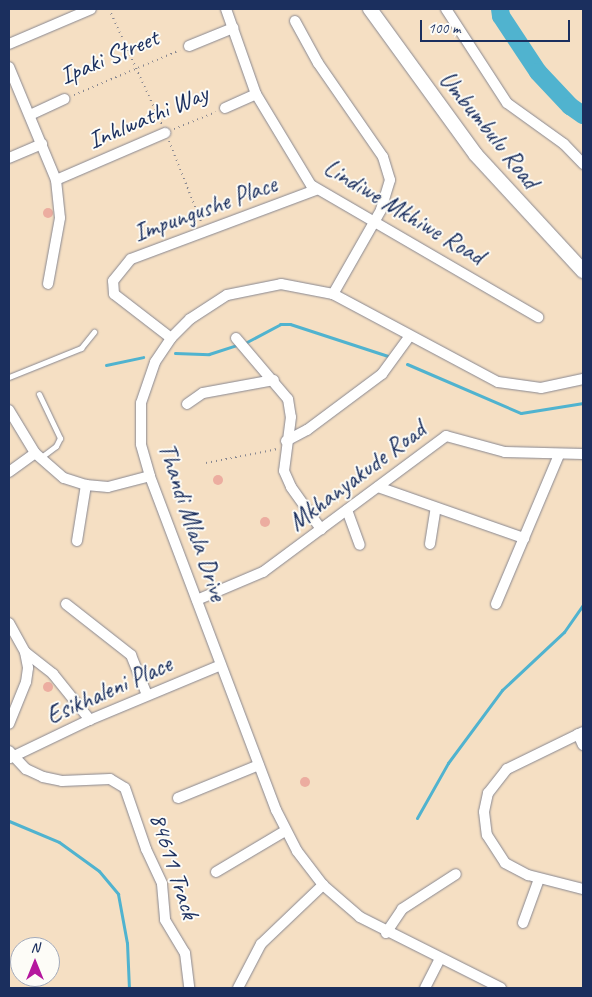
<!DOCTYPE html>
<style>
body{margin:0}
#map{position:relative;width:592px;height:997px;overflow:hidden;background:#f5dfc3;font-family:Caveat,sans-serif}
div>[style]{position:absolute}
.stream>*{height:3px;margin:-1.5px;padding:0 1.5px;transform-origin:1.5px;border-radius:1.5px;background:#50b3cf}
.river>*{height:18px;margin:-9px;padding:0 9px;transform-origin:9px;border-radius:9px;background:#50b3cf}
.building>*{inset:0;background:#ecada0}
.round{border-radius:50%}
.path>*{height:2px;margin-top:-1px;transform-origin:0;background:repeating-linear-gradient(90deg,#888790 0 1px,transparent 0 5px)}
.roads{filter:drop-shadow(0 0 1px #888790) drop-shadow(0 0 1px #888790)}
.service>*{height:5px;margin:-2.5px;padding:0 2.5px;transform-origin:2.5px;border-radius:2.5px;background:#fff}
.minor>*{height:10px;margin:-5px;padding:0 5px;transform-origin:5px;border-radius:5px;background:#fff}
.secondary>*{height:14px;margin:-7px;padding:0 7px;transform-origin:7px;border-radius:7px;background:#fff}
span{translate:-50% -50%;white-space:nowrap;text-align:center;line-height:1.15;-webkit-text-stroke:4px #fdfcf7;paint-order:stroke}
.street-label{font-size:25px;color:#1b2f5e}
.frame{position:absolute;inset:0;border:10px solid #1b2f5e;pointer-events:none}
.north{position:absolute;left:10px;top:937px;width:50px;height:50px;box-sizing:border-box;background:#fdfcf7;border:1px solid #a3aaba;border-radius:50%;rotate:0deg;font-size:14px;font-weight:700;line-height:20px;text-align:center;color:#1b2f5e}
.north::after{content:'';display:block;margin:auto;width:18px;height:22px;background:#b5179e;clip-path:polygon(50% 0,100% 100%,50% 72%,0 100%)}
.scale{position:absolute;left:420px;top:20px;width:150px;height:22px;box-sizing:border-box;border:2px solid #1b2f5e;border-top:0;padding-left:6px;font-size:15px;line-height:18px;white-space:nowrap;color:#1b2f5e;-webkit-text-stroke:4px #fdfcf7;paint-order:stroke}
</style>
<div id="map">
<div class="stream">
<div style="left:245px;top:343px;width:40px;rotate:-28deg"></div>
<div style="left:280px;top:324px;width:10px"></div>
<div style="left:290px;top:324px;width:103px;rotate:18.1deg"></div>
<div style="left:175px;top:353px;width:34px;rotate:2deg"></div>
<div style="left:209px;top:354px;width:28px;rotate:-18deg"></div>
<div style="left:407px;top:364px;width:124px;rotate:23.3deg"></div>
<div style="left:521px;top:413px;width:63px;rotate:-9.2deg"></div>
<div style="left:106px;top:365px;width:38px;rotate:-12deg"></div>
<div style="left:417px;top:818px;width:63px;rotate:-60.6deg"></div>
<div style="left:448px;top:763px;width:91px;rotate:-53.5deg"></div>
<div style="left:502px;top:690px;width:85px;rotate:-43.1deg"></div>
<div style="left:564px;top:632px;width:33px;rotate:-55deg"></div>
<div style="left:9px;top:821px;width:54px;rotate:22.8deg"></div>
<div style="left:59px;top:842px;width:49px;rotate:35.9deg"></div>
<div style="left:99px;top:871px;width:30px;rotate:50deg"></div>
<div style="left:118px;top:894px;width:50px;rotate:79.6deg"></div>
<div style="left:127px;top:943px;width:45px;rotate:87.5deg"></div>
</div>
<div class="river">
<div style="left:500px;top:9px;width:7px;rotate:82deg"></div>
<div style="left:501px;top:16px;width:67px;rotate:56.5deg"></div>
<div style="left:538px;top:72px;width:47px;rotate:46.7deg"></div>
<div style="left:570px;top:106px;width:16px;rotate:35deg"></div>
</div>
<div class="building">
<div class="round" style="left:43px;top:208px;width:10px;height:10px"></div>
<div class="round" style="left:213px;top:475px;width:10px;height:10px"></div>
<div class="round" style="left:260px;top:517px;width:10px;height:10px"></div>
<div class="round" style="left:43px;top:682px;width:10px;height:10px"></div>
<div class="round" style="left:300px;top:777px;width:10px;height:10px"></div>
</div>
<div class="path">
<div style="left:109px;top:9px;width:128px;rotate:65.4deg"></div>
<div style="left:74px;top:95px;width:115px;rotate:-23deg"></div>
<div style="left:174px;top:129px;width:45px;rotate:-22deg"></div>
<div style="left:169px;top:141px;width:87px;rotate:68.4deg"></div>
<div style="left:206px;top:463px;width:73px;rotate:-11deg"></div>
</div>
<div class="roads">
<div class="service">
<div style="left:9px;top:377px;width:78px;rotate:-21.9deg"></div>
<div style="left:81px;top:348px;width:21px;rotate:-51deg"></div>
<div style="left:39px;top:394px;width:49px;rotate:64.5deg"></div>
<div style="left:60px;top:438px;width:9px;rotate:117deg"></div>
<div style="left:56px;top:446px;width:20px;rotate:143deg"></div>
</div>
<div class="minor">
<div style="left:226px;top:9px;width:90px;rotate:70.6deg"></div>
<div style="left:256px;top:94px;width:106px;rotate:58.9deg"></div>
<div style="left:311px;top:185px;width:263px;rotate:30.2deg"></div>
<div style="left:446px;top:9px;width:112px;rotate:57deg"></div>
<div style="left:507px;top:103px;width:70px;rotate:35.7deg"></div>
<div style="left:564px;top:144px;width:28px;rotate:46deg"></div>
<div style="left:295px;top:21px;width:48px;rotate:61.3deg"></div>
<div style="left:318px;top:63px;width:114px;rotate:55.3deg"></div>
<div style="left:383px;top:157px;width:24px;rotate:73deg"></div>
<div style="left:390px;top:180px;width:31px;rotate:107deg"></div>
<div style="left:381px;top:210px;width:97px;rotate:119.7deg"></div>
<div style="left:9px;top:44px;width:89px;rotate:-23.1deg"></div>
<div style="left:189px;top:46px;width:48px;rotate:-22.2deg"></div>
<div style="left:9px;top:67px;width:122px;rotate:67.4deg"></div>
<div style="left:56px;top:180px;width:38px;rotate:84deg"></div>
<div style="left:60px;top:218px;width:67px;rotate:100.3deg"></div>
<div style="left:225px;top:108px;width:34px;rotate:-24deg"></div>
<div style="left:30px;top:115px;width:38px;rotate:-25deg"></div>
<div style="left:9px;top:158px;width:36px;rotate:-23deg"></div>
<div style="left:56px;top:180px;width:119px;rotate:-23.3deg"></div>
<div style="left:171px;top:338px;width:72px;rotate:-142.3deg"></div>
<div style="left:114px;top:294px;width:13px;rotate:-94deg"></div>
<div style="left:113px;top:281px;width:28px;rotate:-51deg"></div>
<div style="left:131px;top:259px;width:197px;rotate:-20.5deg"></div>
<div style="left:236px;top:338px;width:80px;rotate:49.6deg"></div>
<div style="left:288px;top:399px;width:18px;rotate:81deg"></div>
<div style="left:291px;top:417px;width:54px;rotate:97.4deg"></div>
<div style="left:284px;top:471px;width:17px;rotate:66deg"></div>
<div style="left:291px;top:487px;width:52px;rotate:54.5deg"></div>
<div style="left:187px;top:404px;width:19px;rotate:-35deg"></div>
<div style="left:203px;top:393px;width:72px;rotate:-10.4deg"></div>
<div style="left:9px;top:410px;width:50px;rotate:58.8deg"></div>
<div style="left:35px;top:453px;width:38px;rotate:41deg"></div>
<div style="left:64px;top:478px;width:23px;rotate:18deg"></div>
<div style="left:86px;top:485px;width:22px;rotate:5deg"></div>
<div style="left:108px;top:487px;width:43px;rotate:-14.7deg"></div>
<div style="left:286px;top:441px;width:24px;rotate:-28deg"></div>
<div style="left:307px;top:430px;width:94px;rotate:-36.7deg"></div>
<div style="left:382px;top:374px;width:46px;rotate:-53.9deg"></div>
<div style="left:9px;top:472px;width:32px;rotate:-36deg"></div>
<div style="left:378px;top:487px;width:155px;rotate:19.3deg"></div>
<div style="left:347px;top:510px;width:37px;rotate:70deg"></div>
<div style="left:77px;top:541px;width:57px;rotate:-80.9deg"></div>
<div style="left:430px;top:544px;width:36px;rotate:-81deg"></div>
<div style="left:197px;top:600px;width:72px;rotate:-23deg"></div>
<div style="left:263px;top:572px;width:228px;rotate:-36.6deg"></div>
<div style="left:446px;top:436px;width:61px;rotate:15.2deg"></div>
<div style="left:505px;top:452px;width:78px;rotate:1.5deg"></div>
<div style="left:66px;top:604px;width:83px;rotate:38.1deg"></div>
<div style="left:131px;top:655px;width:43px;rotate:68.2deg"></div>
<div style="left:496px;top:604px;width:162px;rotate:-67.1deg"></div>
<div style="left:9px;top:623px;width:33px;rotate:61deg"></div>
<div style="left:25px;top:652px;width:16px;rotate:79deg"></div>
<div style="left:28px;top:668px;width:14px;rotate:98deg"></div>
<div style="left:26px;top:682px;width:45px;rotate:112deg"></div>
<div style="left:25px;top:652px;width:36px;rotate:38deg"></div>
<div style="left:53px;top:674px;width:59px;rotate:51.2deg"></div>
<div style="left:583px;top:732px;width:85px;rotate:154deg"></div>
<div style="left:507px;top:769px;width:31px;rotate:128deg"></div>
<div style="left:488px;top:793px;width:19px;rotate:102deg"></div>
<div style="left:484px;top:812px;width:23px;rotate:83deg"></div>
<div style="left:487px;top:835px;width:33px;rotate:57deg"></div>
<div style="left:505px;top:863px;width:26px;rotate:28deg"></div>
<div style="left:528px;top:875px;width:57px;rotate:14.3deg"></div>
<div style="left:578px;top:734px;width:12px;rotate:66deg"></div>
<div style="left:9px;top:751px;width:25px;rotate:47deg"></div>
<div style="left:26px;top:769px;width:19px;rotate:25deg"></div>
<div style="left:43px;top:777px;width:19px;rotate:12deg"></div>
<div style="left:62px;top:781px;width:48px;rotate:-2.4deg"></div>
<div style="left:110px;top:779px;width:17px;rotate:31deg"></div>
<div style="left:125px;top:788px;width:65px;rotate:71deg"></div>
<div style="left:146px;top:849px;width:38px;rotate:65deg"></div>
<div style="left:162px;top:884px;width:36px;rotate:85deg"></div>
<div style="left:165px;top:920px;width:39px;rotate:59deg"></div>
<div style="left:185px;top:953px;width:35px;rotate:83deg"></div>
<div style="left:10px;top:758px;width:85px;rotate:-25.7deg"></div>
<div style="left:87px;top:721px;width:145px;rotate:-22.7deg"></div>
<div style="left:178px;top:798px;width:87px;rotate:-22.2deg"></div>
<div style="left:216px;top:872px;width:80px;rotate:-30.7deg"></div>
<div style="left:523px;top:923px;width:47px;rotate:-70deg"></div>
<div style="left:386px;top:933px;width:29px;rotate:-56deg"></div>
<div style="left:402px;top:909px;width:64px;rotate:-32.9deg"></div>
<div style="left:238px;top:988px;width:50px;rotate:-62.4deg"></div>
<div style="left:261px;top:944px;width:86px;rotate:-43.6deg"></div>
<div style="left:425px;top:988px;width:33px;rotate:-63deg"></div>
<div style="left:501px;top:988px;width:158px;rotate:-153.3deg"></div>
<div style="left:360px;top:917px;width:49px;rotate:-139.1deg"></div>
<div style="left:323px;top:885px;width:43px;rotate:-127.4deg"></div>
<div style="left:297px;top:851px;width:46px;rotate:-117.1deg"></div>
<div style="left:276px;top:810px;width:357px;rotate:-110.7deg"></div>
<div style="left:150px;top:476px;width:33px;rotate:-106deg"></div>
<div style="left:141px;top:444px;width:41px;rotate:-90deg"></div>
<div style="left:141px;top:403px;width:43px;rotate:-71.1deg"></div>
<div style="left:155px;top:362px;width:29px;rotate:-56deg"></div>
<div style="left:171px;top:338px;width:27px;rotate:-45deg"></div>
<div style="left:190px;top:319px;width:44px;rotate:-33deg"></div>
<div style="left:227px;top:295px;width:55px;rotate:-11.5deg"></div>
<div style="left:281px;top:284px;width:53px;rotate:10.9deg"></div>
<div style="left:333px;top:294px;width:187px;rotate:28.1deg"></div>
<div style="left:498px;top:382px;width:43px;rotate:7.9deg"></div>
<div style="left:541px;top:388px;width:43px;rotate:-12.1deg"></div>
</div>
<div class="secondary">
<div style="left:370px;top:9px;width:180px;rotate:54deg"></div>
<div style="left:476px;top:155px;width:158px;rotate:47.3deg"></div>
</div>
</div>
<div class="street-label">
<span style="left:109px;top:57px;rotate:-23deg">Ipaki Street</span>
<span style="left:148px;top:117px;rotate:-23deg">Inhlwathi Way</span>
<span style="left:489px;top:130px;rotate:51deg">Umbumbulu Road</span>
<span style="left:205px;top:209px;rotate:-20deg">Impungushe Place</span>
<span style="left:404px;top:212px;rotate:31deg">Lindiwe Mkhiwe Road</span>
<span style="left:357px;top:476px;rotate:-37deg">Mkhanyakude Road</span>
<span style="left:192px;top:522px;rotate:71deg">Thandi Mlala Drive</span>
<span style="left:109px;top:690px;rotate:-24deg">Esikhaleni Place</span>
<span style="left:174px;top:866px;rotate:72deg">84611 Track</span>
</div>
<div class="frame"></div>
<div class="north">N</div>
<div class="scale">100 m</div>
</div>
